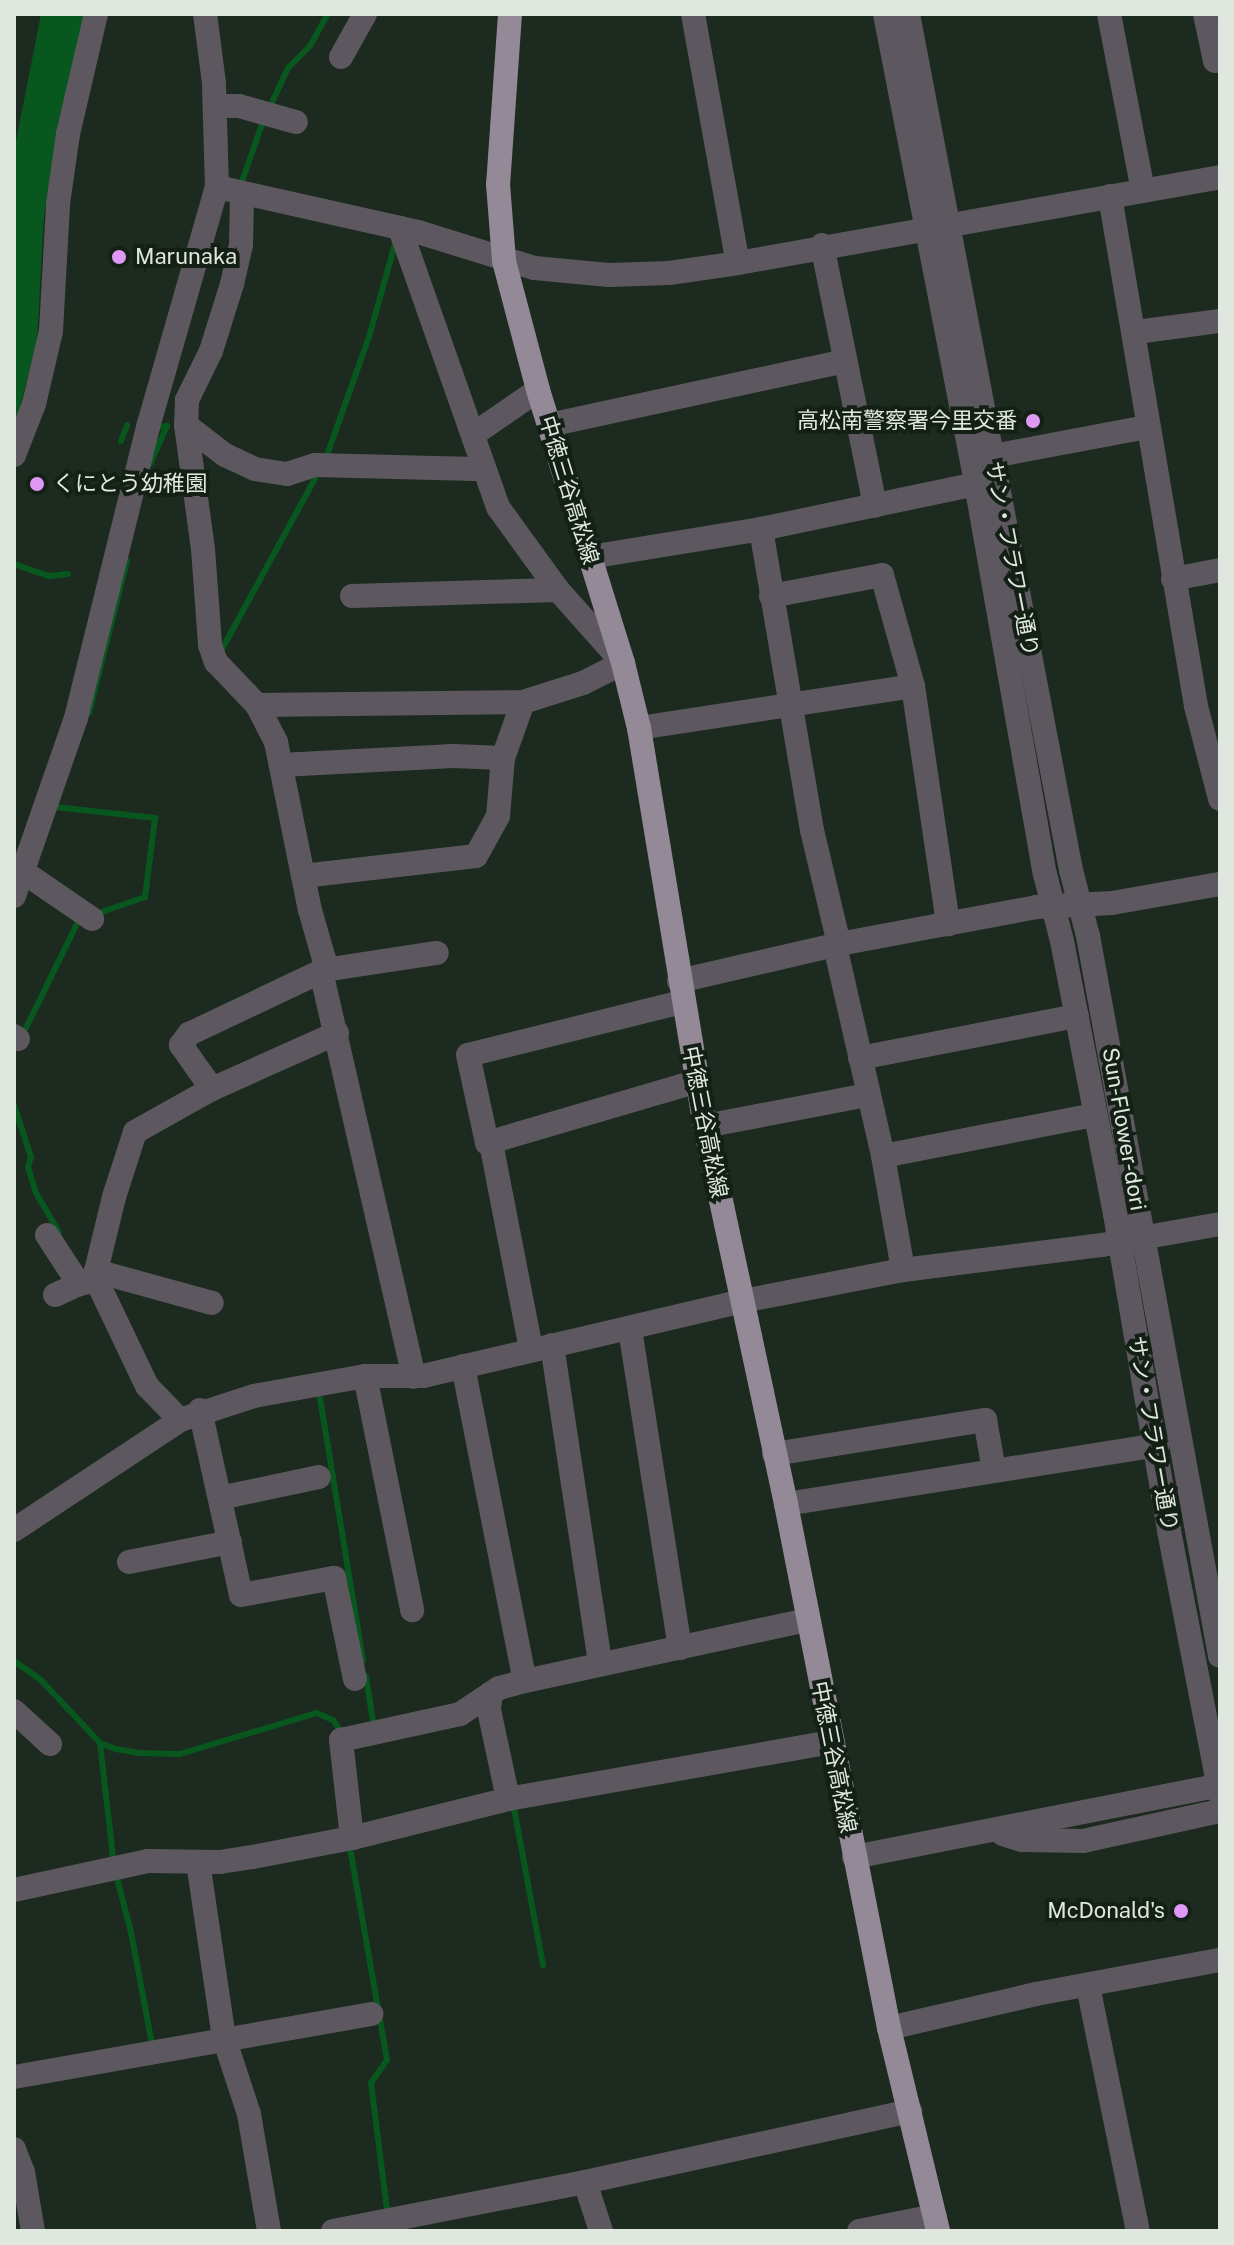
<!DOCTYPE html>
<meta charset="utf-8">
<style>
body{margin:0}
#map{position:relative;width:1234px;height:2245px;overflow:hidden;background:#1d2a1f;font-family:"Public Sans","Noto Sans JP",sans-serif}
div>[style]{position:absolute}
.water>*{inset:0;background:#07571f}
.stream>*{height:6px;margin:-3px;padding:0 3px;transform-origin:3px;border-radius:3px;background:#07571f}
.minor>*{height:24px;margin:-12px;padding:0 12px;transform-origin:12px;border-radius:12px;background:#5d585f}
.major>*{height:24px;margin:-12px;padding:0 12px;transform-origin:12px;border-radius:12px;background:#938997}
.dots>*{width:22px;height:22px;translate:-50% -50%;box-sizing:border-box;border:4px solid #142015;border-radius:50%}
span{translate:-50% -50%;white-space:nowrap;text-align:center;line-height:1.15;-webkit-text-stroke:8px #142015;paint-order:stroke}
.poi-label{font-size:22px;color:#dfe7df}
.left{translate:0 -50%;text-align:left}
.right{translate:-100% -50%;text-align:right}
.street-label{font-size:22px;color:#dfe7df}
.frame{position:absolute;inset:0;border:16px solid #dfe7df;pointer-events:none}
</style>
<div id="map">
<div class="water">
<div style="clip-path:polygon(41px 14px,85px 14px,57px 128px,44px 217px,37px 340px,14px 431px,14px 151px)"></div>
</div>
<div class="stream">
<div style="left:269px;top:109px;width:45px;rotate:-65.1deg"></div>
<div style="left:288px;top:68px;width:31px;rotate:-45deg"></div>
<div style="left:310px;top:46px;width:37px;rotate:-61deg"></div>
<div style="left:240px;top:187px;width:72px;rotate:-70.6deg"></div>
<div style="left:121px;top:441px;width:17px;rotate:-69deg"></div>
<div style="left:325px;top:461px;width:132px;rotate:-70.5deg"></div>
<div style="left:369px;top:337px;width:101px;rotate:-74.4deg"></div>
<div style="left:150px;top:464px;width:42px;rotate:-65.9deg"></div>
<div style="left:167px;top:426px;width:5px;rotate:169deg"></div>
<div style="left:14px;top:564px;width:37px;rotate:19deg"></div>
<div style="left:49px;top:576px;width:19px;rotate:-6deg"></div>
<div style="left:221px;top:651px;width:205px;rotate:-61.4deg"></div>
<div style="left:89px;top:713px;width:157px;rotate:-76deg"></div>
<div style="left:57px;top:802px;width:5px;rotate:112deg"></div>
<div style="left:55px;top:807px;width:101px;rotate:6.3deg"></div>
<div style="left:155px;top:818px;width:80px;rotate:97.2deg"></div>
<div style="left:145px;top:897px;width:52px;rotate:160.9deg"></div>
<div style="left:24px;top:1032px;width:120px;rotate:-63.9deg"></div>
<div style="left:14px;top:1105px;width:55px;rotate:71.9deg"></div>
<div style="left:31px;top:1157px;width:10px;rotate:107deg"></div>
<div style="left:28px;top:1167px;width:27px;rotate:73deg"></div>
<div style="left:36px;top:1193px;width:45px;rotate:59.5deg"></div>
<div style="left:320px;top:1398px;width:266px;rotate:80.7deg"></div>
<div style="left:14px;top:1661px;width:33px;rotate:35deg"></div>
<div style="left:41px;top:1680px;width:86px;rotate:46.9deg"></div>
<div style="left:100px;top:1743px;width:17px;rotate:21deg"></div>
<div style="left:116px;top:1749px;width:22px;rotate:10deg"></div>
<div style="left:138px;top:1753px;width:42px;rotate:1.4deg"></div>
<div style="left:180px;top:1754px;width:143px;rotate:-16.7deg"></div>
<div style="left:317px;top:1713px;width:17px;rotate:24deg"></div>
<div style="left:333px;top:1720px;width:18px;rotate:56deg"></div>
<div style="left:366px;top:1676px;width:53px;rotate:81.3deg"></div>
<div style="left:100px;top:1743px;width:115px;rotate:83.5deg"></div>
<div style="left:513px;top:1803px;width:165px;rotate:79.5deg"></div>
<div style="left:350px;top:1848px;width:215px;rotate:80.1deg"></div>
<div style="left:387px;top:2060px;width:28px;rotate:125deg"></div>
<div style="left:371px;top:2083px;width:128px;rotate:82.8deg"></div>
<div style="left:117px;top:1878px;width:56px;rotate:75.5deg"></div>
<div style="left:131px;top:1932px;width:114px;rotate:79.4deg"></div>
</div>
<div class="minor">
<div style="left:693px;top:14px;width:253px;rotate:79.8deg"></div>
<div style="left:885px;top:14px;width:479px;rotate:79deg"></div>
<div style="left:976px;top:484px;width:396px;rotate:80deg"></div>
<div style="left:1045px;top:874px;width:69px;rotate:75.8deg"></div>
<div style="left:1062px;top:941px;width:278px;rotate:79deg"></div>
<div style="left:1115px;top:1214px;width:322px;rotate:80.3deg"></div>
<div style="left:1169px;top:1531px;width:268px;rotate:79deg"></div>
<div style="left:908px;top:14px;width:871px;rotate:79.22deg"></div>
<div style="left:1071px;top:870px;width:68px;rotate:75.6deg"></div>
<div style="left:1088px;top:936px;width:732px;rotate:79.61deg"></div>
<div style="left:1109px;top:14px;width:180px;rotate:79.1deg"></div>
<div style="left:1205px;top:14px;width:48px;rotate:78deg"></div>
<div style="left:341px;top:57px;width:49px;rotate:-60.8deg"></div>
<div style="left:215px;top:106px;width:24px"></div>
<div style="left:239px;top:106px;width:59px;rotate:15.7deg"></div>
<div style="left:217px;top:187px;width:206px;rotate:12.6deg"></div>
<div style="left:418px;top:232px;width:121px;rotate:17.2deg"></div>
<div style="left:534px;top:268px;width:75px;rotate:5.3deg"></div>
<div style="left:609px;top:275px;width:60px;rotate:-1.9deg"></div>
<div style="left:669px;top:273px;width:70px;rotate:-8.2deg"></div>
<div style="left:738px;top:263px;width:490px;rotate:-10.1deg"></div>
<div style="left:242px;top:194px;width:51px;rotate:91.1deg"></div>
<div style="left:241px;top:245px;width:40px;rotate:103deg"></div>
<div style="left:232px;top:284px;width:70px;rotate:107.4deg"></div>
<div style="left:211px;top:351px;width:55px;rotate:116.1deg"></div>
<div style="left:187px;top:400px;width:25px;rotate:92deg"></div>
<div style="left:186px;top:425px;width:125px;rotate:82.2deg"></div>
<div style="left:203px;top:549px;width:96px;rotate:85.8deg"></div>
<div style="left:210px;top:645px;width:18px;rotate:71deg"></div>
<div style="left:216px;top:662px;width:59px;rotate:46.4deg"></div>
<div style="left:257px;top:705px;width:42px;rotate:62.8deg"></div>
<div style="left:276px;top:742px;width:171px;rotate:78.6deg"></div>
<div style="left:310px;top:910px;width:51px;rotate:74.1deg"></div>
<div style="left:324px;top:959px;width:21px;rotate:93deg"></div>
<div style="left:323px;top:980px;width:407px;rotate:77.1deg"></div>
<div style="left:1110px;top:196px;width:517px;rotate:80.43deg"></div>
<div style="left:1196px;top:706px;width:96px;rotate:75.5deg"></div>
<div style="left:822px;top:245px;width:266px;rotate:78.5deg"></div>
<div style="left:1136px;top:332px;width:85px;rotate:-7.5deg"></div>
<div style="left:186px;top:425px;width:49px;rotate:37.6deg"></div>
<div style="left:225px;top:455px;width:33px;rotate:25deg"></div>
<div style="left:255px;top:469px;width:32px;rotate:9deg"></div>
<div style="left:287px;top:474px;width:29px;rotate:-18deg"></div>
<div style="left:315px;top:465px;width:169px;rotate:1.4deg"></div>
<div style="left:549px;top:425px;width:303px;rotate:-12.2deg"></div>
<div style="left:474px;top:434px;width:78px;rotate:-34.5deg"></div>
<div style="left:14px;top:455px;width:55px;rotate:-68.6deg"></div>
<div style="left:34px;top:404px;width:75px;rotate:-76.9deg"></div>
<div style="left:51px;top:331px;width:127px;rotate:-86.8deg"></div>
<div style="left:58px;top:204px;width:71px;rotate:-81.9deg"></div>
<div style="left:68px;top:134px;width:123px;rotate:-76.9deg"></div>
<div style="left:993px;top:456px;width:157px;rotate:-10.7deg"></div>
<div style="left:761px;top:529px;width:305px;rotate:80.4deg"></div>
<div style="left:812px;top:830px;width:117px;rotate:76.7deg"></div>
<div style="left:590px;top:557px;width:173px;rotate:-9.3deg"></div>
<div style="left:761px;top:529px;width:220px;rotate:-11.8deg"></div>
<div style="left:1173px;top:579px;width:48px;rotate:-10.8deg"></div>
<div style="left:352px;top:596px;width:206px;rotate:-1.7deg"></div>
<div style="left:771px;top:596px;width:113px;rotate:-10.7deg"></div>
<div style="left:882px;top:575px;width:115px;rotate:74.4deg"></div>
<div style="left:913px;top:686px;width:241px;rotate:81.6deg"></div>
<div style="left:257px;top:705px;width:266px;rotate:-0.6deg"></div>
<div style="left:523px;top:702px;width:63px;rotate:-17.6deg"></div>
<div style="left:583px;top:683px;width:45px;rotate:-26.6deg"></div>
<div style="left:623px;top:663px;width:98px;rotate:-131.7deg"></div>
<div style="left:558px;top:590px;width:102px;rotate:-125.9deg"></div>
<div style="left:498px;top:507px;width:296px;rotate:-109.4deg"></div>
<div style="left:639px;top:728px;width:277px;rotate:-8.7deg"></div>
<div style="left:281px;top:765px;width:172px;rotate:-3deg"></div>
<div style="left:453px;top:756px;width:50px;rotate:2.3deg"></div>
<div style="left:22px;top:871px;width:85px;rotate:34.4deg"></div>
<div style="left:303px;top:876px;width:174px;rotate:-6.6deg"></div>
<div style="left:476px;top:856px;width:46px;rotate:-61.2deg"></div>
<div style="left:498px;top:816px;width:58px;rotate:-85.1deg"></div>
<div style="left:503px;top:758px;width:59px;rotate:-70.3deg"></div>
<div style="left:14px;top:896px;width:188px;rotate:-70.8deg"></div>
<div style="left:76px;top:718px;width:300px;rotate:-76.1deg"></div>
<div style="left:148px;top:427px;width:250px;rotate:-74deg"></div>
<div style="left:217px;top:187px;width:104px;rotate:-91.7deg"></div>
<div style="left:214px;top:83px;width:70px;rotate:-97.4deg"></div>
<div style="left:835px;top:946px;width:215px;rotate:77.1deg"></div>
<div style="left:883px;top:1156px;width:116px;rotate:80deg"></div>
<div style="left:679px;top:981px;width:164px;rotate:-13deg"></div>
<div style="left:839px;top:944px;width:200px;rotate:-10.6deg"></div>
<div style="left:1036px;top:907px;width:76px;rotate:-3deg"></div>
<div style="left:1112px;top:903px;width:110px;rotate:-10deg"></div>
<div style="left:682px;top:1002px;width:220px;rotate:166.1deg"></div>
<div style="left:468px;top:1055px;width:90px;rotate:77.8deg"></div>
<div style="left:487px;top:1143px;width:219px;rotate:-16.4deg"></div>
<div style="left:14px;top:1036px;width:5px;rotate:37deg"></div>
<div style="left:860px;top:1058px;width:221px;rotate:-11deg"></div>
<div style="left:212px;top:1089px;width:54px;rotate:-125.2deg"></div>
<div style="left:181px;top:1045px;width:14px;rotate:-54deg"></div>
<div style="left:189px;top:1034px;width:149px;rotate:-25.4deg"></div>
<div style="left:324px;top:970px;width:114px;rotate:-8.6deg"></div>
<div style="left:705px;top:1126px;width:165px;rotate:-10.8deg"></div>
<div style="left:491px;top:1143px;width:210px;rotate:79deg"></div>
<div style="left:883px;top:1156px;width:215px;rotate:-11deg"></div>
<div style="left:47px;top:1235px;width:59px;rotate:56.9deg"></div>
<div style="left:96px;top:1271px;width:120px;rotate:15.4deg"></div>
<div style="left:55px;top:1295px;width:26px;rotate:-25deg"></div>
<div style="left:79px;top:1284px;width:16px;rotate:-11deg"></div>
<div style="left:630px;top:1329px;width:323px;rotate:81.1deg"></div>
<div style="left:552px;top:1345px;width:323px;rotate:81.4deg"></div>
<div style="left:463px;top:1366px;width:321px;rotate:78.9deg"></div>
<div style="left:365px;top:1376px;width:239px;rotate:78.6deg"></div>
<div style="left:200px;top:1410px;width:189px;rotate:77.5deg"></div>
<div style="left:241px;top:1595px;width:95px;rotate:-10.4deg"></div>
<div style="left:334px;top:1578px;width:103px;rotate:78.3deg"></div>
<div style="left:180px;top:1420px;width:47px;rotate:-134.1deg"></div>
<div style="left:147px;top:1386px;width:116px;rotate:-115.5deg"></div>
<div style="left:97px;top:1281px;width:10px;rotate:-96deg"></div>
<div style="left:96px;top:1271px;width:76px;rotate:-76.3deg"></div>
<div style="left:114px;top:1197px;width:68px;rotate:-72.1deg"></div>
<div style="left:135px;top:1132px;width:88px;rotate:-29.2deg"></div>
<div style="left:212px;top:1089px;width:137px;rotate:-24.1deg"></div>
<div style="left:774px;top:1454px;width:214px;rotate:-9.2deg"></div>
<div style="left:985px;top:1420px;width:51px;rotate:79.8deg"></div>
<div style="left:220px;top:1498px;width:101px;rotate:-12deg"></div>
<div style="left:786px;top:1504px;width:376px;rotate:-9deg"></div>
<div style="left:14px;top:1530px;width:199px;rotate:-33.5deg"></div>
<div style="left:180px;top:1420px;width:78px;rotate:-18deg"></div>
<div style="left:254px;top:1396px;width:113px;rotate:-10.2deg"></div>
<div style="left:365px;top:1376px;width:58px"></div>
<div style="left:423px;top:1376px;width:334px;rotate:-13.2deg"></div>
<div style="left:748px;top:1300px;width:158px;rotate:-11deg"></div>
<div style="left:903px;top:1270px;width:201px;rotate:-7.2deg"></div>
<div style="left:1102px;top:1245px;width:120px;rotate:-10.1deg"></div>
<div style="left:129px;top:1562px;width:103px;rotate:-11.2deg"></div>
<div style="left:491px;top:1693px;width:17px;rotate:97deg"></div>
<div style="left:489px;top:1710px;width:91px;rotate:77.9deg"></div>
<div style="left:14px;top:1711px;width:49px;rotate:42.5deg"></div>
<div style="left:1003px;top:1834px;width:20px;rotate:18deg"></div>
<div style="left:1022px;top:1840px;width:61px;rotate:0.9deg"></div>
<div style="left:1083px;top:1841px;width:140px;rotate:-12.4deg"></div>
<div style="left:352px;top:1838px;width:99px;rotate:-96.4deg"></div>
<div style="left:341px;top:1740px;width:122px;rotate:-12.3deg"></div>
<div style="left:460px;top:1714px;width:47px;rotate:-33.7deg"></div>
<div style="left:499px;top:1688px;width:27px;rotate:-15deg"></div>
<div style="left:525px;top:1681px;width:288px;rotate:-12.2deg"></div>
<div style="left:854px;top:1857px;width:373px;rotate:-11.1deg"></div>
<div style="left:198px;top:1862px;width:178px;rotate:81.6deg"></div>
<div style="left:224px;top:2038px;width:80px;rotate:71.8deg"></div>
<div style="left:249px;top:2114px;width:119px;rotate:80.3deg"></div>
<div style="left:14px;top:1890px;width:137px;rotate:-12.2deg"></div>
<div style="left:148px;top:1861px;width:72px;rotate:0.8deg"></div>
<div style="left:220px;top:1862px;width:33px;rotate:-9deg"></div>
<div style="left:253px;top:1857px;width:101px;rotate:-10.9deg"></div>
<div style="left:352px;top:1838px;width:161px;rotate:-14deg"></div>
<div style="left:508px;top:1799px;width:329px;rotate:-10deg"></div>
<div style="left:1088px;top:1986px;width:250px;rotate:78.5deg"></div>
<div style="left:889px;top:2028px;width:151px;rotate:-13deg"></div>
<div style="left:1036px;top:1994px;width:187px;rotate:-10.5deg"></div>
<div style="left:14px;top:2077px;width:363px;rotate:-10deg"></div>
<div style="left:14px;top:2149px;width:25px;rotate:69deg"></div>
<div style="left:23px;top:2172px;width:60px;rotate:80.4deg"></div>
<div style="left:585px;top:2182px;width:52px;rotate:71.9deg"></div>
<div style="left:333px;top:2231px;width:257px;rotate:-11deg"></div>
<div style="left:585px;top:2182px;width:333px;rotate:-12.3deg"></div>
<div style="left:859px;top:2231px;width:77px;rotate:-11.2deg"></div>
</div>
<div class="major">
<div style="left:510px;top:14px;width:170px;rotate:94deg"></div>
<div style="left:498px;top:184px;width:77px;rotate:85.5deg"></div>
<div style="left:504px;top:261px;width:133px;rotate:75.2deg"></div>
<div style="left:538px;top:390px;width:286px;rotate:72.7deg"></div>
<div style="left:623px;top:663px;width:67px;rotate:76.2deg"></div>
<div style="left:639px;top:728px;width:403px;rotate:80.6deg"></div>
<div style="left:705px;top:1126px;width:387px;rotate:77.9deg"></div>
<div style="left:786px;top:1504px;width:534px;rotate:78.88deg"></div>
<div style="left:889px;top:2028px;width:209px;rotate:76.4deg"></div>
</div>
<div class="dots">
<div style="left:119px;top:257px;background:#dd99f4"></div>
<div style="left:1033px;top:421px;background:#dd99f4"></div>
<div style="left:37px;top:484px;background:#dd99f4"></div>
<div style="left:1181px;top:1911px;background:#dd99f4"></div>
</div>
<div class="poi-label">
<span class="left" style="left:135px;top:257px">Marunaka</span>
<span class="right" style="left:1017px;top:421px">高松南警察署今里交番</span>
<span class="left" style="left:53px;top:484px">くにとう幼稚園</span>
<span class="right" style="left:1165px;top:1911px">McDonald's</span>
</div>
<div class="street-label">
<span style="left:569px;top:490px;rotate:73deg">中徳三谷高松線</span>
<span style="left:1012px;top:559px;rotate:79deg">サン・フラワー通り</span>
<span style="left:705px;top:1122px;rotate:79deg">中徳三谷高松線</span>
<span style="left:1124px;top:1129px;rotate:80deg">Sun-Flower-dori</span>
<span style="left:1153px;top:1434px;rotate:80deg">サン・フラワー通り</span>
<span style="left:834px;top:1757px;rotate:79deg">中徳三谷高松線</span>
</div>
<div class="frame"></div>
</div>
